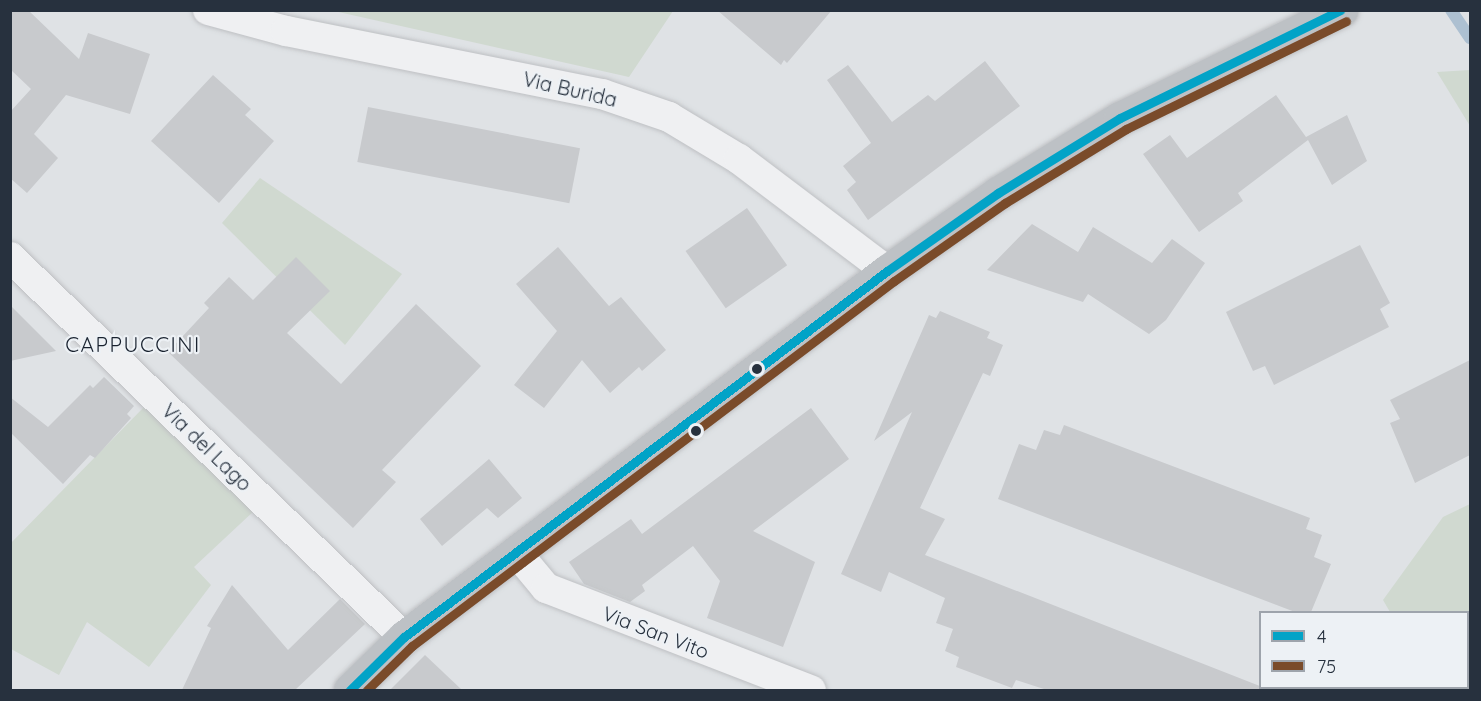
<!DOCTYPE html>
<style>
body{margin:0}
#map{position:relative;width:1481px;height:701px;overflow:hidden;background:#dfe2e5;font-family:Quicksand,sans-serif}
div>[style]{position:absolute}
.green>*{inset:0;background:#d0d9d0}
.stream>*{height:12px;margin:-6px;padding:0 6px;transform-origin:6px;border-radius:6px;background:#adc0d1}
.building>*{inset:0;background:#c8cacd;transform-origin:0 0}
.roads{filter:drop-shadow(0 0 2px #bec0c3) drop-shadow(0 0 2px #bec0c3)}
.street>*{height:30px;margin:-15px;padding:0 15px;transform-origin:15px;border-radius:15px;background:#eff0f2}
.secondary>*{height:33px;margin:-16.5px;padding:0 16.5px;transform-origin:16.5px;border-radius:16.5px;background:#bdc1c5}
.bus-1>*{height:9px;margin:-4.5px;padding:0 4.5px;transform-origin:4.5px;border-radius:4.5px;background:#02a3c7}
.bus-2>*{height:9px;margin:-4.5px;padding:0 4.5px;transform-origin:4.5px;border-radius:4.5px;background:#7a4b2a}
.dots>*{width:16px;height:16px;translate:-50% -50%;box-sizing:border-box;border:3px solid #edf1f5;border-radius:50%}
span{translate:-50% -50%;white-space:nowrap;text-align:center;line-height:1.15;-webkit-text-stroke:4.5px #edf1f5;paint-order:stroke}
.street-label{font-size:20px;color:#27313e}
.neighbourhood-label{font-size:21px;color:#19222f;letter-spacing:1.5px}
.frame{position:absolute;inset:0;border:12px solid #27313e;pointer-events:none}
.legend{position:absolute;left:1259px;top:611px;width:210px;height:78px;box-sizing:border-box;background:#edf1f5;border:2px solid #9ea4ac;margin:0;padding:8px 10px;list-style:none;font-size:18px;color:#27313e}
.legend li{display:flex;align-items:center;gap:12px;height:30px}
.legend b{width:30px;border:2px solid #9ea4ac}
</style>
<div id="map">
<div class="green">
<div style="clip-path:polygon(334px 11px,673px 11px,629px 77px)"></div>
<div style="clip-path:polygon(1470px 70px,1470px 126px,1437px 72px)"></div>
<div style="clip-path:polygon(260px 178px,402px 274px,345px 345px,222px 223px)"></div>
<div style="clip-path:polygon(144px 407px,255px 510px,194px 567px,211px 585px,149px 667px,87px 622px,59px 675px,11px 649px,10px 544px)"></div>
<div style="clip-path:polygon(1470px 504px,1470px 688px,1468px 612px,1390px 612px,1383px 600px,1443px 517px)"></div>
</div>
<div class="stream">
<div style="left:1451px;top:10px;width:34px;rotate:56deg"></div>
</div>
<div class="building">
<div style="clip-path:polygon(10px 10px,28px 10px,79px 59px,88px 33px,150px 54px,130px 114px,66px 95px,34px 134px,58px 158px,27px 193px,10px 178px,10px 112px,31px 89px,10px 69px)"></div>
<div style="clip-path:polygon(717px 10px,832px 10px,787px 63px,784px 60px,781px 65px)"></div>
<div style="clip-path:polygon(985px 61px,1020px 106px,868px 220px,847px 190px,856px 182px,843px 166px,871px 143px,827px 80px,848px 65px,892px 122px,928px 95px,935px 101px)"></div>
<div style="clip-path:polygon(213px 75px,251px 109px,245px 115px,274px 141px,219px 203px,151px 141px)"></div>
<div style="clip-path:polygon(1276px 95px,1306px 137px,1347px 115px,1367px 161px,1332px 185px,1308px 140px,1238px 193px,1243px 201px,1199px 232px,1143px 154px,1170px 135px,1187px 158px)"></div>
<div style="left:368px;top:107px;width:216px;height:56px;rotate:11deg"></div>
<div style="left:747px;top:208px;width:70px;height:75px;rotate:55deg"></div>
<div style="clip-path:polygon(1032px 224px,1078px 252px,1093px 227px,1152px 263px,1172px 239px,1205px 263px,1166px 320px,1149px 334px,1088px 294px,1083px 302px,987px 270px)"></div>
<div style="clip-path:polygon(1360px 245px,1390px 303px,1380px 309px,1389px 327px,1274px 385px,1265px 366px,1253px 371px,1226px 312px)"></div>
<div style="clip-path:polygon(558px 247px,609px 306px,621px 297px,666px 350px,642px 371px,639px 367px,610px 393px,582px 360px,544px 408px,514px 385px,557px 331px,516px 284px)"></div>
<div style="clip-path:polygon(296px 257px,330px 291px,287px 333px,341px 384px,416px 304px,481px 366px,382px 470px,396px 482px,353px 528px,168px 352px,209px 308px,204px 303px,229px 277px,253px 300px)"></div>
<div style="clip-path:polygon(10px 305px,56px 351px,10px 361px)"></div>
<div style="clip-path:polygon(940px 311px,990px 332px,987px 338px,1003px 345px,990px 376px,983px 373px,920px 508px,945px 519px,925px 555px,1270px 690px,1047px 690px,1016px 680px,1012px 688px,956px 667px,959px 657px,945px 651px,953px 629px,936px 623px,945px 598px,889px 572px,881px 592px,841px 574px,912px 412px,874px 441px,929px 315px,936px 318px)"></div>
<div style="clip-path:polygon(1470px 360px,1470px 455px,1415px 483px,1390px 423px,1400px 419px,1390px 400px)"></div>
<div style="clip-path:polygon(104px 377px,134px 406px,127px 414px,131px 418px,95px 458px,90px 455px,63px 484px,10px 432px,10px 397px,48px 427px,90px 385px,93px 388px)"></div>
<div style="clip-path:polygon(811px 408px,849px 459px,753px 531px,815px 562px,783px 647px,707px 618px,720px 581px,693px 546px,642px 585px,645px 591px,630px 602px,584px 584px,569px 562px,631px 519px,642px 534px)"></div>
<div style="clip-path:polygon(1064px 425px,1310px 518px,1306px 529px,1322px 535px,1314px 557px,1331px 564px,1311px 612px,1295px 612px,998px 499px,1019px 444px,1036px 450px,1044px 430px,1060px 435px)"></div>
<div style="clip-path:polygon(489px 459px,522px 498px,498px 518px,487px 508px,442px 546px,420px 519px)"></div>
<div style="clip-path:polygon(232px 585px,288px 650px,340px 599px,365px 624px,295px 690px,182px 690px,211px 628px,207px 626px)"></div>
<div style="clip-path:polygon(425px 655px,462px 690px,390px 690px)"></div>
</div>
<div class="roads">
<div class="street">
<div style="left:208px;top:10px;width:81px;rotate:15.1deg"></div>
<div style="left:286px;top:31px;width:322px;rotate:11.3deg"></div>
<div style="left:602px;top:94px;width:71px;rotate:18.9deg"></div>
<div style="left:669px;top:117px;width:82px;rotate:31deg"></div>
<div style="left:739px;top:159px;width:186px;rotate:37.1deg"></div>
<div style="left:10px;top:257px;width:547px;rotate:43.96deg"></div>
<div style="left:516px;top:552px;width:47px;rotate:50.2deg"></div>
<div style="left:546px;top:588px;width:284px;rotate:21.1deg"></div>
</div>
<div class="secondary">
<div style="left:350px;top:690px;width:76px;rotate:-44.5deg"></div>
<div style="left:404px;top:637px;width:606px;rotate:-37.15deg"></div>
<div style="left:887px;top:271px;width:136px;rotate:-35.1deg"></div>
<div style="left:998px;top:193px;width:143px;rotate:-31.6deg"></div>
<div style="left:1120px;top:118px;width:246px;rotate:-26deg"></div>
</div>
</div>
<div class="bus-1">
<div style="left:350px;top:690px;width:76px;rotate:-44.5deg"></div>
<div style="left:404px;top:637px;width:606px;rotate:-37.15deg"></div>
<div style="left:887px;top:271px;width:136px;rotate:-35.1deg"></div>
<div style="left:998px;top:193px;width:143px;rotate:-31.6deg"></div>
<div style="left:1120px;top:118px;width:245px;rotate:-26.1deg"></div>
</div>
<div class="bus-2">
<div style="left:367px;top:690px;width:63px;rotate:-44.4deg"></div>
<div style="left:412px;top:646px;width:605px;rotate:-37.14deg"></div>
<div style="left:894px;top:281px;width:136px;rotate:-35.1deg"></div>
<div style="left:1005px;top:203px;width:142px;rotate:-31.4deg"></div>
<div style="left:1126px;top:129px;width:245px;rotate:-26.1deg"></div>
</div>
<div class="dots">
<div style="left:757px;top:369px;background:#27313e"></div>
<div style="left:696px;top:431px;background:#27313e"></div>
</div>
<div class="street-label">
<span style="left:570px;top:89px;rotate:13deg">Via Burida</span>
<span style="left:207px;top:447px;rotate:44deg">Via del Lago</span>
<span style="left:656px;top:632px;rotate:21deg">Via San Vito</span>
</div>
<div class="neighbourhood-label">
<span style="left:133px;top:344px">CAPPUCCINI</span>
</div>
<div class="frame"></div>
<ul class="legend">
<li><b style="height:8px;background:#02a3c7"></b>4</li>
<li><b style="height:8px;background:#7a4b2a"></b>75</li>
</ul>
</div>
